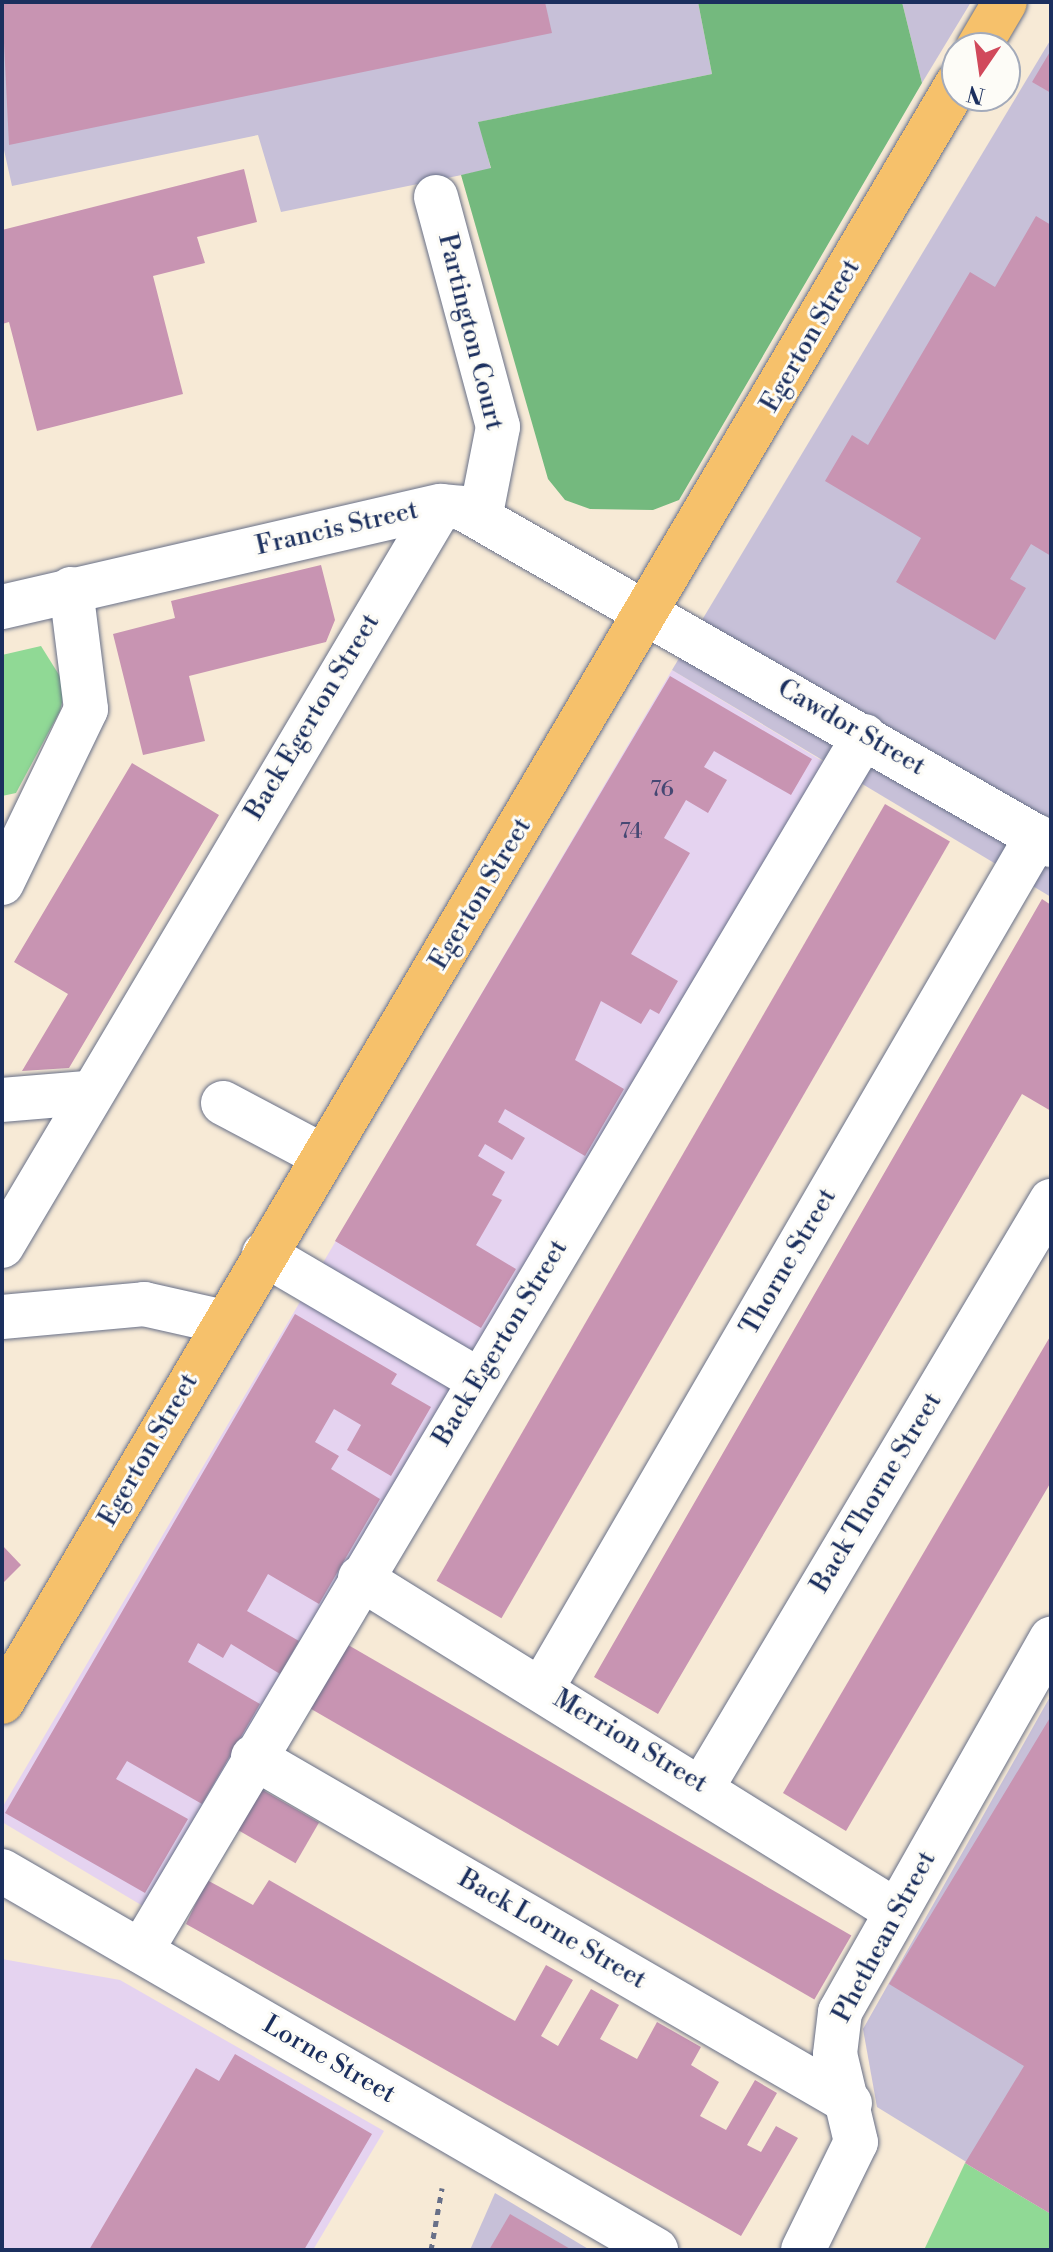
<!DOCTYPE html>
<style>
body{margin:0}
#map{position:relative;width:1053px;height:2252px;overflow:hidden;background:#f7ead6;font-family:"Libre Bodoni",serif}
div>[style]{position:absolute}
.built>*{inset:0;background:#e5d3f0}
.industrial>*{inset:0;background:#c7c0d8}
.green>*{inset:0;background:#90d995}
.forest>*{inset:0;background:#74b97e}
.building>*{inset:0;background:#c894b2;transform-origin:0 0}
.path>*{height:5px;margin-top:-2.5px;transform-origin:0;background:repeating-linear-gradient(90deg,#687088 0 6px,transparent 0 12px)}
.roads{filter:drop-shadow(0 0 2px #687088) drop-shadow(0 0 2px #687088)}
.minor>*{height:44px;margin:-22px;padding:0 22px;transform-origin:22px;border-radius:22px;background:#fff}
.major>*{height:44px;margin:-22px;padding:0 22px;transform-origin:22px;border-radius:22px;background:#f6c16b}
span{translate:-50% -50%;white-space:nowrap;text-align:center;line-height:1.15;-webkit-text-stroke:6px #fdfcf7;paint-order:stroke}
.number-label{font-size:22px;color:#464873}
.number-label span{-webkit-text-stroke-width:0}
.street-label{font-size:26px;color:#1b2f5e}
.frame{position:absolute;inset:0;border:4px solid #1b2f5e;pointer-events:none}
.north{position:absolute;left:941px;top:32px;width:80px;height:80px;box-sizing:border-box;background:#fdfcf7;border:2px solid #a3aaba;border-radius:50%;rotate:193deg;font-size:22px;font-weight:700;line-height:32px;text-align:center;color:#1b2f5e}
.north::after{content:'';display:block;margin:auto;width:28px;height:36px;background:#d1495b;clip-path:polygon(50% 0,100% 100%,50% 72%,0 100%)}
</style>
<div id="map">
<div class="built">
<div style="clip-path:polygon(672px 670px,862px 785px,173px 1924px,2px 1822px,2px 1808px)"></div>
<div style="clip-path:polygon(2px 1959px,120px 1980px,384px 2131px,313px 2250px,2px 2250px)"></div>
</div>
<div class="industrial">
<div style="clip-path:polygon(2px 2px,698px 2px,712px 74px,479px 122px,491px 169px,281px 212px,258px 135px,12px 186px,2px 141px)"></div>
<div style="clip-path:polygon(902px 2px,971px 2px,922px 83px)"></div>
<div style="clip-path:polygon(1051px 39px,1051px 897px,672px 670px)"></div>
<div style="clip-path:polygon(1051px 1695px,1051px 2214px,877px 2107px,863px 2029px)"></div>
<div style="clip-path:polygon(495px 2193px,590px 2250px,470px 2250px)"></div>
</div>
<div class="green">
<div style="clip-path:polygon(41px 646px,66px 686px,60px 711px,16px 793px,2px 796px,2px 655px)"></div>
<div style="clip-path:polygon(965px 2163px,1051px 2214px,1051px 2250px,924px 2250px)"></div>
</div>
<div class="forest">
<div style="clip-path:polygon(698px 2px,902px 2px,922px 83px,679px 500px,653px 510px,590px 509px,565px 500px,548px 479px,461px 175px,491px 168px,478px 122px,712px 74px)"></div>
</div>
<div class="building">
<div style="clip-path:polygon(2px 2px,545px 2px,552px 33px,9px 145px)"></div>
<div style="clip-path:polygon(1051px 50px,1051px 93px,1032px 82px)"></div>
<div style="clip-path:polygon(244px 169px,257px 222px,197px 237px,205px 263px,153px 276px,183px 394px,37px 431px,9px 322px,2px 324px,2px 230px)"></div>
<div style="clip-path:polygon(1036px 216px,1051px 225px,1051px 556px,1031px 544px,1010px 579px,1026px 588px,995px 640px,896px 582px,921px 538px,825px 481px,852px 435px,868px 445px,970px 272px,995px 287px)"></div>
<div style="clip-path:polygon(321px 565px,335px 620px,326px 642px,189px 676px,205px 741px,143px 755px,113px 634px,175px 618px,171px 601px)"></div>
<div style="clip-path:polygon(670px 676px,812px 759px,791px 795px,714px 751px,704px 767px,727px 780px,708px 813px,686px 800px,664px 838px,690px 853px,631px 954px,678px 981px,659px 1014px,650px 1009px,641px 1024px,601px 1001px,575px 1060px,624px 1089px,585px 1156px,505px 1109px,498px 1122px,525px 1138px,512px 1160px,485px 1144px,478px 1156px,505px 1172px,492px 1195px,502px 1200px,476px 1245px,516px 1269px,481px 1328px,335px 1241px)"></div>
<div style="clip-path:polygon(132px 763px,219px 815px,69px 1068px,22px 1071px,68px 994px,14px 962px)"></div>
<div style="left:885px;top:804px;width:75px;height:897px;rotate:30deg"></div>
<div style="clip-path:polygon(1042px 899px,1051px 905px,1051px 1111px,1022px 1094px,658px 1714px,594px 1677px)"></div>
<div style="clip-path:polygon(295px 1314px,397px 1374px,391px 1384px,431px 1407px,391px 1476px,347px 1450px,361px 1425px,334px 1409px,315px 1442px,339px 1456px,331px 1469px,380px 1499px,319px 1604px,268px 1574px,247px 1611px,299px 1641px,280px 1674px,231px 1644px,223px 1658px,198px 1643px,188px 1662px,260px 1704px,202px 1804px,127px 1761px,116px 1779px,188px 1819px,145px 1893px,5px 1813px)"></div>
<div style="clip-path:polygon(1051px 1335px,1051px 1482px,846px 1831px,783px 1793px)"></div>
<div style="clip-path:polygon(2px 1545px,21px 1565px,2px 1584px)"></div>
<div style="left:343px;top:1642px;width:587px;height:74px;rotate:30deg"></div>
<div style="clip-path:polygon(1051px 1716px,1051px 2214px,965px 2163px,1024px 2066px,889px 1984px)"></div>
<div style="left:261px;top:1789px;width:67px;height:47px;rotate:30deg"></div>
<div style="clip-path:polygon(207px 1880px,253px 1905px,269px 1880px,515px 2021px,546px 1965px,573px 1980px,541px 2036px,558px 2046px,591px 1989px,619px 2005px,600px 2039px,637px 2059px,657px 2022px,701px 2047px,691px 2065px,719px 2082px,700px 2116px,726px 2130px,755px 2080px,777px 2093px,747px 2145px,761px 2152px,776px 2126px,798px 2138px,741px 2236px,186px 1924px)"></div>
<div style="clip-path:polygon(235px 2054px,372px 2134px,304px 2250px,89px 2250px,196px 2068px,219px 2081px)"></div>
<div style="clip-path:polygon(510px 2214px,572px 2250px,489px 2250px)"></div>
</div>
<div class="path">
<div style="left:431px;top:2250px;width:63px;rotate:-79.9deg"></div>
</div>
<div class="roads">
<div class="minor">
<div style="left:436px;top:197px;width:238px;rotate:74.9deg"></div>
<div style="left:498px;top:427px;width:89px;rotate:101.1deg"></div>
<div style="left:2px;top:607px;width:450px;rotate:-13deg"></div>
<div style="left:441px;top:506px;width:21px;rotate:5deg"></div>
<div style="left:462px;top:508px;width:679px;rotate:29.78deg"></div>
<div style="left:2px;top:883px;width:193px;rotate:-64.2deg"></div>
<div style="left:86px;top:709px;width:121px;rotate:-97.1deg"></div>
<div style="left:2px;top:1100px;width:84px;rotate:-4.8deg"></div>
<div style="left:223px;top:1103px;width:113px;rotate:27.9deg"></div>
<div style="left:2px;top:1246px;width:860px;rotate:-59.32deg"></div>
<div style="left:264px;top:1254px;width:249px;rotate:30.4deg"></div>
<div style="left:2px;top:1317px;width:143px;rotate:-5.2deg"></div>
<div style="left:144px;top:1304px;width:82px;rotate:12.7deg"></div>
<div style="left:360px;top:1578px;width:631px;rotate:31.85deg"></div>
<div style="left:542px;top:1688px;width:985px;rotate:-59.84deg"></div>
<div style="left:253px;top:1757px;width:690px;rotate:30.1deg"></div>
<div style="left:703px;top:1786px;width:681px;rotate:-59.25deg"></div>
<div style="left:2px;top:1871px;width:756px;rotate:30.09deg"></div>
<div style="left:141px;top:1951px;width:1414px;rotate:-59.24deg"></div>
<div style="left:803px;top:2250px;width:120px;rotate:-63.9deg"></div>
<div style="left:856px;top:2142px;width:90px;rotate:-103.4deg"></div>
<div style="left:835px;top:2054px;width:42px;rotate:-83.2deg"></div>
<div style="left:840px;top:2012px;width:429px;rotate:-60.5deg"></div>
</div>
<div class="major">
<div style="left:978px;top:48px;width:53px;rotate:-59.6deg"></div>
<div style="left:2px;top:1702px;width:1879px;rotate:-59.45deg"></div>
</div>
</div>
<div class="number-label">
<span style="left:662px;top:790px">76</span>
<span style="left:631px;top:832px">74</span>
</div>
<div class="street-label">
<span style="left:470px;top:332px;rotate:76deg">Partington Court</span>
<span style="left:811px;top:336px;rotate:-60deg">Egerton Street</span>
<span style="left:337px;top:529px;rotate:-13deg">Francis Street</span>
<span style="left:313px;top:717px;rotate:-59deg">Back Egerton Street</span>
<span style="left:851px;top:728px;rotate:30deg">Cawdor Street</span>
<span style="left:481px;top:894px;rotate:-59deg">Egerton Street</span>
<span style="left:789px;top:1262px;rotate:-60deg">Thorne Street</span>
<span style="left:501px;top:1343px;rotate:-59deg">Back Egerton Street</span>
<span style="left:149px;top:1450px;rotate:-60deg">Egerton Street</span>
<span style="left:877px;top:1493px;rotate:-59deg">Back Thorne Street</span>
<span style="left:630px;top:1742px;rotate:31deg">Merrion Street</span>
<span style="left:552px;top:1930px;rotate:30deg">Back Lorne Street</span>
<span style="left:885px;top:1937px;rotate:-62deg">Phethean Street</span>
<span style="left:329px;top:2060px;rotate:30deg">Lorne Street</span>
</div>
<div class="frame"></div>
<div class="north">N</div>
</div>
